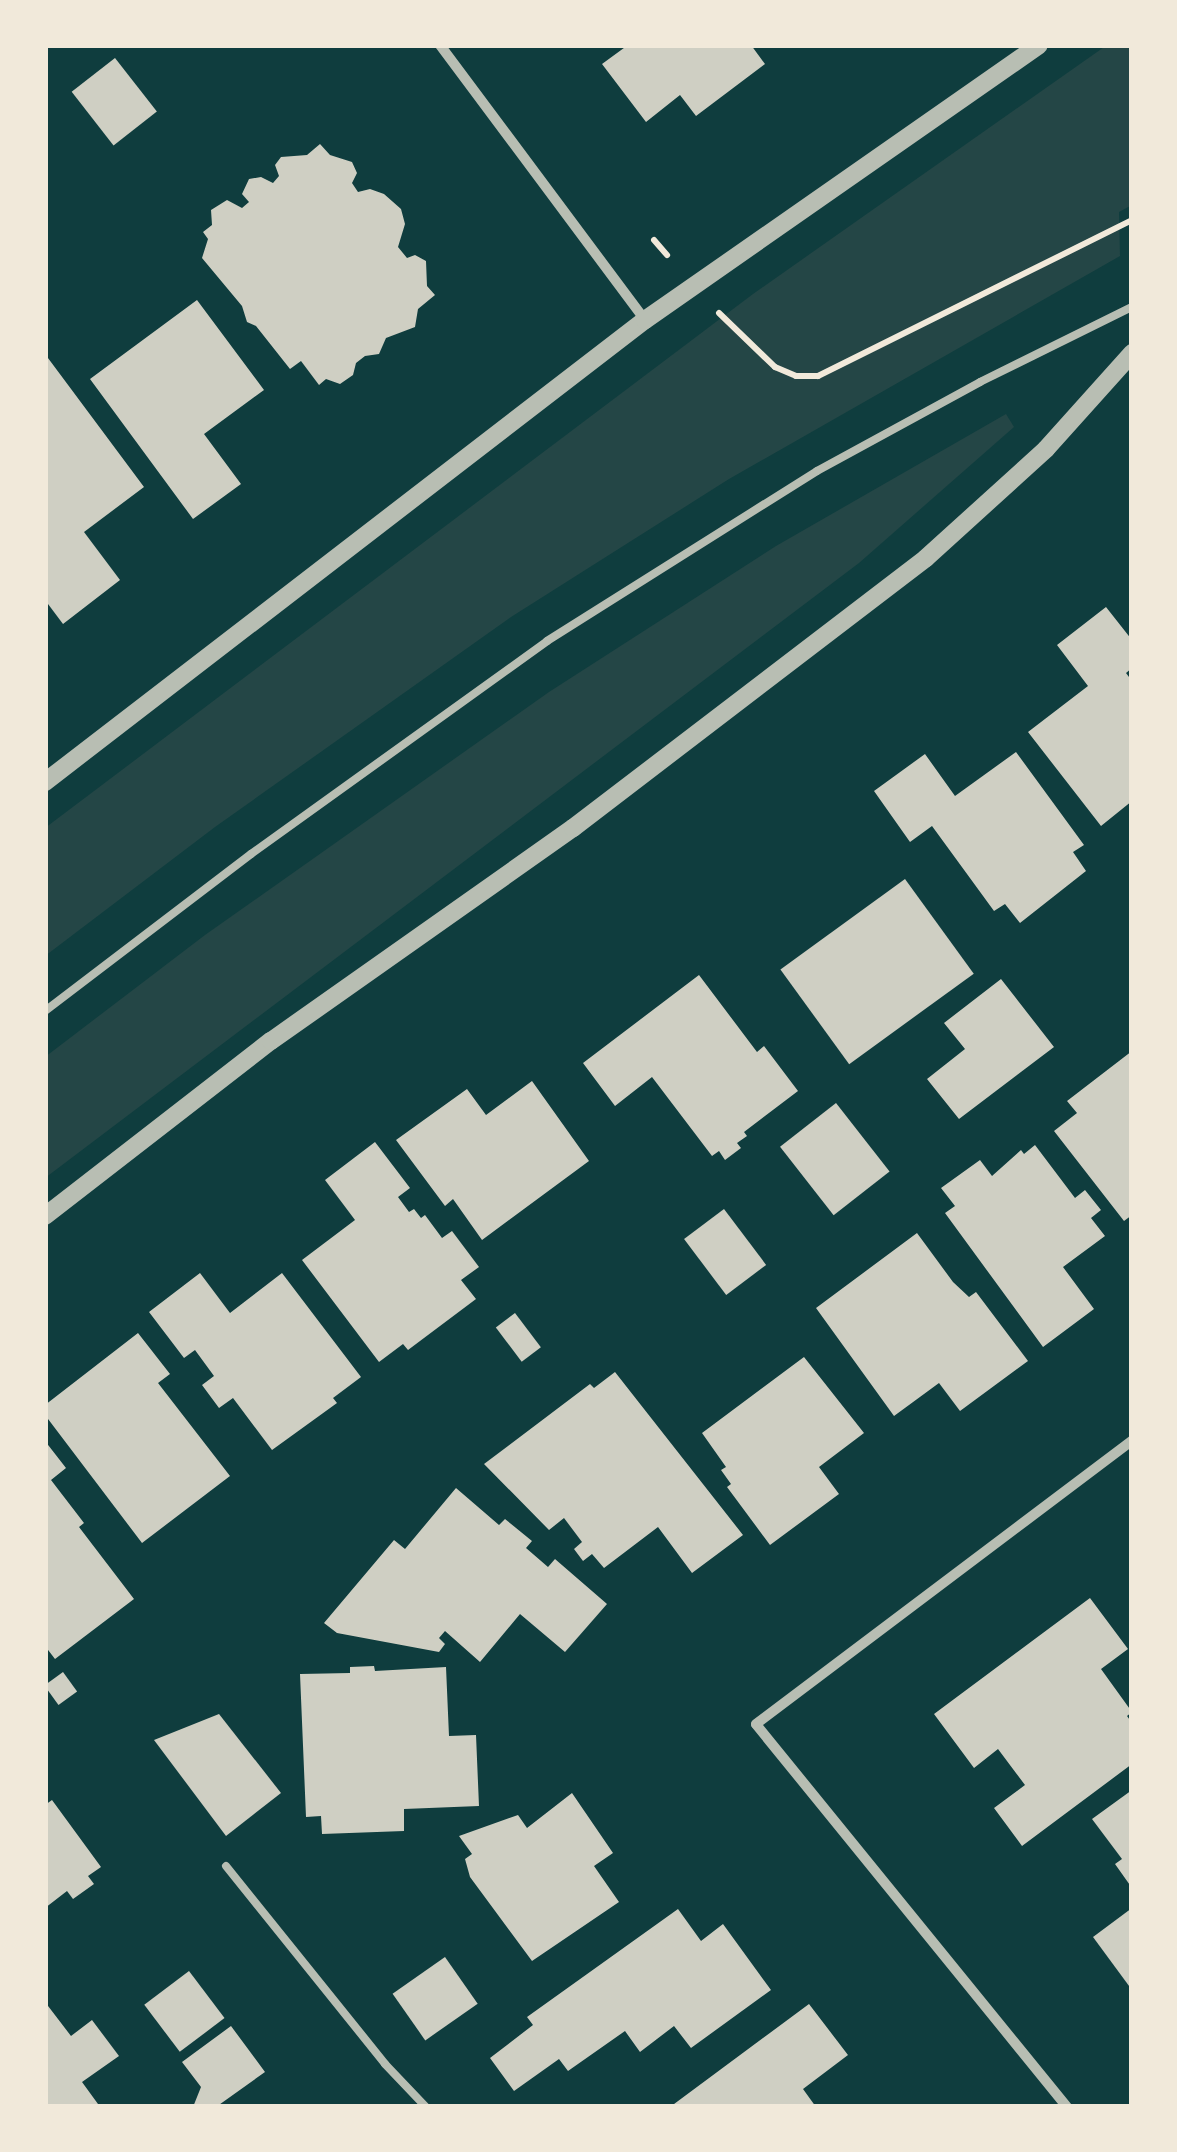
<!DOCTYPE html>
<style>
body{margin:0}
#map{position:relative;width:1177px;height:2152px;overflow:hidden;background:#0f3d3e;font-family:Barlow,sans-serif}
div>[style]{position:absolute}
.green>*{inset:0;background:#244646}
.building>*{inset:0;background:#cfcfc3;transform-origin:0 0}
.path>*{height:6px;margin:-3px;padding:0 3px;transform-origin:3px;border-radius:3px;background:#f1e9da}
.service>*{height:8px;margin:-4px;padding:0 4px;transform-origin:4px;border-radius:4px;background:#b8beb3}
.minor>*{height:10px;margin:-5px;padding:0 5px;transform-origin:5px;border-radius:5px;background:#b8beb3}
.tertiary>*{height:18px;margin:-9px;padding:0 9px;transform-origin:9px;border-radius:9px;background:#b8beb3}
span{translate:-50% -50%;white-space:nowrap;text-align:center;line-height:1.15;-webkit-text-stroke:10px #f1e9da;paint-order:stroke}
.frame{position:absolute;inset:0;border:48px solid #f1e9da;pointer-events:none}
</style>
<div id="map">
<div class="green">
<div style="clip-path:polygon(1107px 45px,1132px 45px,1132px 205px,1119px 212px,1120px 256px,729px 479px,511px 617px,215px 827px,45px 956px,45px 828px,753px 294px)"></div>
<div style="clip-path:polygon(1006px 414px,1014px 427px,859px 563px,45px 1178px,45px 1057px,205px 935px,549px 692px,776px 546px)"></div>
</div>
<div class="building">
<div style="clip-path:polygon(628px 45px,751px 45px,765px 64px,696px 116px,680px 95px,646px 122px,602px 64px)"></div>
<div style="left:115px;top:58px;width:68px;height:55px;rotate:52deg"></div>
<div style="clip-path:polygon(320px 144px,330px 155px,352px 162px,357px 173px,352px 183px,358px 192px,370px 189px,384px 194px,401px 209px,405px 224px,398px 247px,407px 258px,415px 255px,426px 261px,427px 286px,435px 295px,418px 309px,415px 327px,386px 338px,379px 354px,365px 356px,356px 363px,353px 375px,340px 384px,326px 379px,319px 385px,301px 361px,290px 369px,256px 326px,247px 322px,242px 306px,202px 258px,208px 239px,203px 232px,212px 225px,211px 210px,227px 200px,242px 208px,249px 202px,242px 194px,249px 179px,261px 177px,273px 183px,279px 176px,275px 165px,281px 157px,307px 155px)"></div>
<div style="clip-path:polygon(197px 300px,264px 390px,204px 434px,241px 484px,193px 519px,90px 379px)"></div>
<div style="clip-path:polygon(45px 354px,144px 487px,84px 532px,120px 580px,63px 624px,45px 600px)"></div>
<div style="clip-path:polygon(1106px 607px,1132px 640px,1132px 668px,1126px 673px,1132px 681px,1132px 801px,1101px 826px,1028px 732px,1088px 686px,1057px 645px)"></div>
<div style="clip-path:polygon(1016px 752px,1084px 845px,1073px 852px,1086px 871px,1020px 923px,1005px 904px,994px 911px,932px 826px,910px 842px,874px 791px,925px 754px,955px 796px)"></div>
<div style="left:905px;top:879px;width:117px;height:154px;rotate:54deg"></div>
<div style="clip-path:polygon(699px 975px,757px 1052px,764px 1046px,798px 1091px,744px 1132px,747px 1136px,737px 1143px,741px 1148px,725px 1160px,719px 1151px,712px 1156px,652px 1077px,615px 1106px,583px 1063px)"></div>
<div style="clip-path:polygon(1001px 979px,1054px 1047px,959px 1119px,927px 1079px,965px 1049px,944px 1023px)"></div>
<div style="clip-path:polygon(1132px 1051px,1132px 1215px,1124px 1221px,1054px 1131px,1077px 1113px,1067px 1101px)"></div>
<div style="clip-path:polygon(532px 1081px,589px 1161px,482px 1240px,453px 1199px,445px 1206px,396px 1140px,467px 1089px,486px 1115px)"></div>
<div style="left:836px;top:1103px;width:87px;height:71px;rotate:52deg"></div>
<div style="clip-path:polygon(375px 1142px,410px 1188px,398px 1197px,409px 1212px,414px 1209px,421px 1218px,425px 1215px,442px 1238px,452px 1231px,479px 1267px,461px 1280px,476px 1299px,408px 1350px,403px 1344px,379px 1362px,302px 1260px,355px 1220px,325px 1180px)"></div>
<div style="clip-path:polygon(1035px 1145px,1075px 1198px,1085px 1190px,1101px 1210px,1091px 1218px,1105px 1236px,1063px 1267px,1094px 1309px,1043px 1347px,945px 1213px,955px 1206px,941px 1188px,980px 1160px,992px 1176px,1021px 1150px,1024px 1154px)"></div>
<div style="left:724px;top:1209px;width:70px;height:50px;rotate:53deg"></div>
<div style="clip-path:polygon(917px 1233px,953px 1282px,969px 1297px,976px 1292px,1028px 1361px,960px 1411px,939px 1383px,894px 1416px,816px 1308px)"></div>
<div style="clip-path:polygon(200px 1273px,230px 1313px,282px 1273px,361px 1377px,333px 1398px,337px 1403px,272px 1450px,233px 1398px,219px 1408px,202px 1385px,214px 1376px,195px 1350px,184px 1358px,149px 1312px)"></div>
<div style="left:515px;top:1313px;width:43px;height:24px;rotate:53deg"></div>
<div style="clip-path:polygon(138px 1333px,170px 1374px,158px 1383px,230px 1476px,142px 1543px,45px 1415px,45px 1405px)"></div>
<div style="clip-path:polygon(804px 1357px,864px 1433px,819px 1467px,839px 1494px,770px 1545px,727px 1487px,731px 1484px,721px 1470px,726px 1467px,702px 1433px)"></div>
<div style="clip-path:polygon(615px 1372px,743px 1535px,692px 1573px,658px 1527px,604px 1568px,592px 1554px,583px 1561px,574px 1549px,582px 1542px,564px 1518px,549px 1530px,484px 1464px,590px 1384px,594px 1388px)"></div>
<div style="clip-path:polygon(45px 1441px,66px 1468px,51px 1480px,84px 1523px,79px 1527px,134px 1599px,55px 1659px,45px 1646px)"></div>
<div style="clip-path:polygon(456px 1488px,499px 1525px,505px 1519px,532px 1541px,526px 1548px,548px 1567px,555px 1559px,607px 1604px,565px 1652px,520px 1614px,480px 1662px,445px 1631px,439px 1638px,445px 1644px,439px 1652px,337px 1633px,324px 1623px,394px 1540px,405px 1549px)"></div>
<div style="clip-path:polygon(1090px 1598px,1128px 1649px,1101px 1669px,1132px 1712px,1127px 1716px,1132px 1723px,1132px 1764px,1022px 1846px,994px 1808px,1025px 1785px,998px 1749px,974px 1768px,934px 1714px)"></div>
<div style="clip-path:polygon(374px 1666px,375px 1671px,446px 1667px,449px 1736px,476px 1735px,479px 1806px,404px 1809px,404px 1831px,322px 1834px,321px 1816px,306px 1817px,300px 1674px,350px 1673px,350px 1667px)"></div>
<div style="left:63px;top:1672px;width:24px;height:23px;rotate:54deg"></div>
<div style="clip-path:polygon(219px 1714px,281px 1793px,226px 1836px,154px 1740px)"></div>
<div style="clip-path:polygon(1132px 1790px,1132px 1888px,1115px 1864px,1122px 1859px,1092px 1819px)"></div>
<div style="clip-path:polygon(572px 1793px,613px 1853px,594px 1866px,619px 1902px,532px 1961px,470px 1877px,465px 1859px,472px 1854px,459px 1836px,518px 1815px,527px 1828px)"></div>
<div style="clip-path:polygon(52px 1800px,101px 1867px,88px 1876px,94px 1884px,73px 1899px,67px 1891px,45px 1908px,45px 1805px)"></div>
<div style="clip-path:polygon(1132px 1908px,1132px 1990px,1093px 1937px)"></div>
<div style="clip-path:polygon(678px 1909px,701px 1941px,723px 1924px,771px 1990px,691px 2048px,674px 2026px,640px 2052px,625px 2031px,568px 2071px,559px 2059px,514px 2091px,490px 2058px,533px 2025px,527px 2017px)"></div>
<div style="left:445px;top:1957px;width:57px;height:64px;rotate:55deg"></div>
<div style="left:189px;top:1971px;width:59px;height:56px;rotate:53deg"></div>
<div style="clip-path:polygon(45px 2002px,71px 2036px,92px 2020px,119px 2056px,82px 2082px,98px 2104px,94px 2107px,45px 2107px)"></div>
<div style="clip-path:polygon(809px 2004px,848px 2055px,803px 2089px,816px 2107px,670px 2107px)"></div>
<div style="clip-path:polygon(231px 2026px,265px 2072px,216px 2107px,193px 2107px,201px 2087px,182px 2062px)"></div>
</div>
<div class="path">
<div style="left:654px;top:240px;width:20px;rotate:49deg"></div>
<div style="left:719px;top:313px;width:78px;rotate:44deg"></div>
<div style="left:775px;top:367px;width:23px;rotate:23deg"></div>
<div style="left:796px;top:376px;width:22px"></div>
<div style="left:818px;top:376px;width:351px;rotate:-26.4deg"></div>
</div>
<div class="service">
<div style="left:45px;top:1011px;width:259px;rotate:-37.3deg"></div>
<div style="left:251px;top:854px;width:365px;rotate:-35.7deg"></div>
<div style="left:547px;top:641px;width:319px;rotate:-32.2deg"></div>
<div style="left:817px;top:471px;width:186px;rotate:-28.6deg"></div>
<div style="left:980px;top:382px;width:169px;rotate:-26.3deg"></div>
<div style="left:226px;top:1866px;width:254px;rotate:51.2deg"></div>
<div style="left:385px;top:2064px;width:59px;rotate:46.4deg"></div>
</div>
<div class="minor">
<div style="left:440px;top:45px;width:343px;rotate:53.3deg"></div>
<div style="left:1067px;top:2107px;width:493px;rotate:-129.1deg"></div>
<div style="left:756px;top:1724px;width:471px;rotate:-37deg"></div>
</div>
<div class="tertiary">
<div style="left:45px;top:782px;width:757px;rotate:-37.6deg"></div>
<div style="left:645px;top:320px;width:480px;rotate:-34.9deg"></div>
<div style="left:45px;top:1216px;width:286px;rotate:-37.8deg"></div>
<div style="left:271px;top:1041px;width:370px;rotate:-35.2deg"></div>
<div style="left:573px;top:828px;width:444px;rotate:-37.4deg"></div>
<div style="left:926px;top:558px;width:162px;rotate:-42.2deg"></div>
<div style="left:1046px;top:449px;width:129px;rotate:-48.1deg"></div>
</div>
<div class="frame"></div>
</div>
